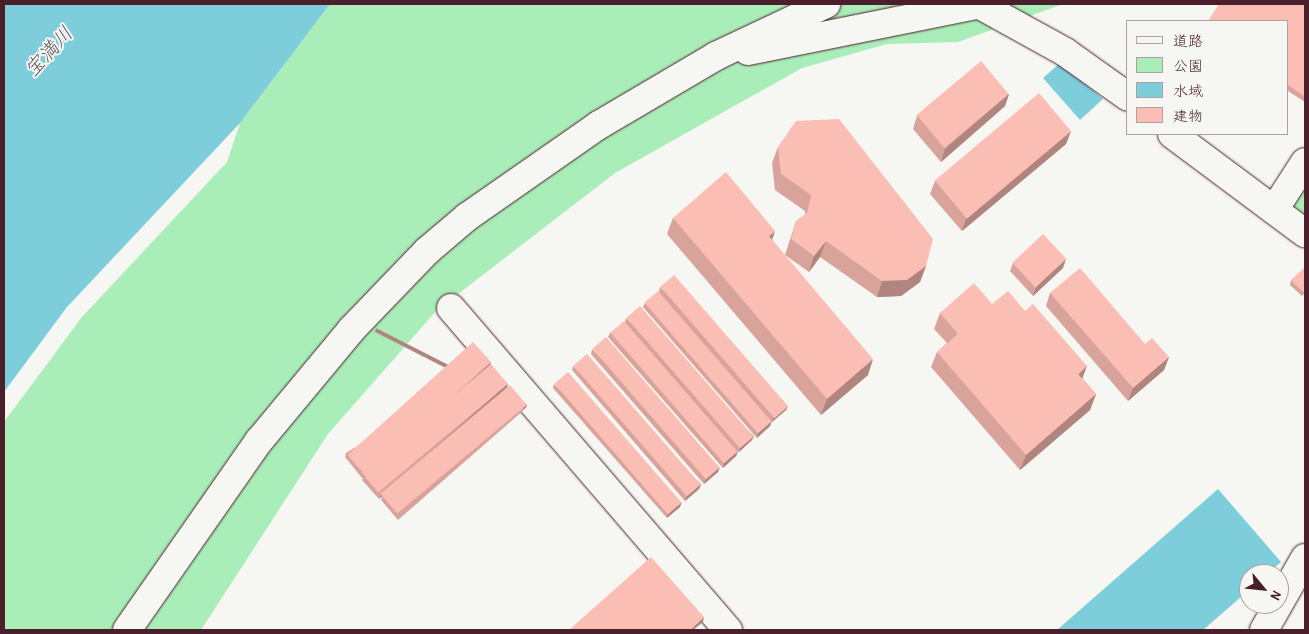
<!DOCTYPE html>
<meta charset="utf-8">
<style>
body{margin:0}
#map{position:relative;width:1309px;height:634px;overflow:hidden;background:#f6f6f2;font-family:"Patrick Hand","Klee One",sans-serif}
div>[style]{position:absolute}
.green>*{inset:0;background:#a9eeb9}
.water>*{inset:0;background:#7ecdda}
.roads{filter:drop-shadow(0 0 1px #4a1f2b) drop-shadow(0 0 1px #4a1f2b)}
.minor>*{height:28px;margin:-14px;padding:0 14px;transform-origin:14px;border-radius:14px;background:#f6f6f2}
.wall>*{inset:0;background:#d7a39b}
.shaded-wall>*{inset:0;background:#af857e;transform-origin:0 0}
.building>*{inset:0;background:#fabeb4;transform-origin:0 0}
span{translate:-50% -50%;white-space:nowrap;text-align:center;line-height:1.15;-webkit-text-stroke:4px #f6f6f2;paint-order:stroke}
.water-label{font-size:20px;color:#5a5360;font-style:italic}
.frame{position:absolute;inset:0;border:5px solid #4a1f2b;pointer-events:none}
.legend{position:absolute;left:1126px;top:20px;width:162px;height:115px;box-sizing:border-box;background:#f6f6f2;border:1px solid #b1a0a2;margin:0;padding:6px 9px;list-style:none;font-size:15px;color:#4a1f2b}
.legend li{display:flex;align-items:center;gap:10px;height:25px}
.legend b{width:25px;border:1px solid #b1a0a2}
.north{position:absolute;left:1239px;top:564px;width:50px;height:50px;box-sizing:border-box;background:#f6f6f2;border:1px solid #b1a0a2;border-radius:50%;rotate:118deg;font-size:14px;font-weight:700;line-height:20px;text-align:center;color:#4a1f2b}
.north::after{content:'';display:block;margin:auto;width:18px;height:22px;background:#4a1f2b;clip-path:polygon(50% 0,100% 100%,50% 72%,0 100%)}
</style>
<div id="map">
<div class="green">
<div style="clip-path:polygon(330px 4px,1063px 4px,958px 42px,887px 44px,802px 68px,615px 173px,436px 311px,328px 434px,201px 630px,4px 630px,4px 422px,82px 317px,227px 162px,240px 123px)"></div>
<div style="clip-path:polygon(1305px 168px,1305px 222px,1281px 205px)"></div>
</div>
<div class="water">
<div style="clip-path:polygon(4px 4px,330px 4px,240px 123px,67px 307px,4px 392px)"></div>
<div style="clip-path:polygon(1060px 63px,1103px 99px,1080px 120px,1043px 78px)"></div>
<div style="clip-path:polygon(1218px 489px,1281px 562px,1267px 574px,1249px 574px,1249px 590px,1203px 630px,1057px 630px)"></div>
</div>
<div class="roads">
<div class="minor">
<div style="left:980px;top:5px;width:97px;rotate:28.9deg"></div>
<div style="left:1065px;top:52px;width:77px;rotate:35.5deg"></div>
<div style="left:748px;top:51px;width:239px;rotate:-11.4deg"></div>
<div style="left:1172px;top:134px;width:166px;rotate:36.7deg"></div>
<div style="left:1274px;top:210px;width:57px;rotate:-57.1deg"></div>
<div style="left:451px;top:308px;width:425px;rotate:49.3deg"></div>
<div style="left:127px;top:630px;width:231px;rotate:-55.1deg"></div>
<div style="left:259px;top:441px;width:144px;rotate:-50.3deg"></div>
<div style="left:351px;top:330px;width:110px;rotate:-46.1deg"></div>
<div style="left:427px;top:251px;width:52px;rotate:-40.4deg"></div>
<div style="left:467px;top:217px;width:161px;rotate:-34.9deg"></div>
<div style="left:599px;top:125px;width:136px;rotate:-30.5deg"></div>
<div style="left:716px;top:56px;width:122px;rotate:-25.3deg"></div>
<div style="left:1264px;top:630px;width:83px;rotate:-60.3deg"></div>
</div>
</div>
<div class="wall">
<div style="clip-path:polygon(1305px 4px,1305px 102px,1288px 91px,1288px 21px)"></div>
<div style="clip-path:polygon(1009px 94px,1005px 106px,941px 162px,913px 129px,917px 116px)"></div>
<div style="clip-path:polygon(1071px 131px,1066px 144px,962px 231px,930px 194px,935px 181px)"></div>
<div style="clip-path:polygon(778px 147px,926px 266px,920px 282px,901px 296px,877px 297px,820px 257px,809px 272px,785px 255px,796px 221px,805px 215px,805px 211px,775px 190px,772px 163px)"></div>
<div style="clip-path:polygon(673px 218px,772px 240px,868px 375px,821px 415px,667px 234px)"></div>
<div style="clip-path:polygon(1013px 263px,1063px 268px,1033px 296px,1010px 271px)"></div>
<div style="clip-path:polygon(1291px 280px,1305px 293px,1302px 296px,1290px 285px)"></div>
<div style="clip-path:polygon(660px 287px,788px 406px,786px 410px,772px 422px,772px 421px,770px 426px,757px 438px,643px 307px,645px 303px,659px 292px)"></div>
<div style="clip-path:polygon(1050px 293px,1145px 344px,1169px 357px,1164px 370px,1128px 401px,1046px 306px)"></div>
<div style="clip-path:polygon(992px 304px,1082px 378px,1096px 394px,1090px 410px,1020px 470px,931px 367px,937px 352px,947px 343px,934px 329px,940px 313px)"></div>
<div style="clip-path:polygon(626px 318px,754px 436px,752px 440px,739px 452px,738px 451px,736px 456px,723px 468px,608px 337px,610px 333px,625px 322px)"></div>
<div style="clip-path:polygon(592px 349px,718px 472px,704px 484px,591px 354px)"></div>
<div style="clip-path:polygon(490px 366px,508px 384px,507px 388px,527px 405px,525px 409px,398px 520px,381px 500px,383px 496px,379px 499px,362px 480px,364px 476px,362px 478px,345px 457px,346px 453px)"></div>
<div style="clip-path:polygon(573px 366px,701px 484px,699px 489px,685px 501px,572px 370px)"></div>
<div style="clip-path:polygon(554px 384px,680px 507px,667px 518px,553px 388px)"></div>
</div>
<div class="shaded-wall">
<div style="clip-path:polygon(1009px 94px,1005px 106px,941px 162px,945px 149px)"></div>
<div style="clip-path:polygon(1071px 131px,1066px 144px,962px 231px,966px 219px)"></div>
<div style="clip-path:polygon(775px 231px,770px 247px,769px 236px)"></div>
<div style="clip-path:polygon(826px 241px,820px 257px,809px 272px,814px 256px)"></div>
<div style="clip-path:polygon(1066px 259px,1063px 268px,1033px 296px,1036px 287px)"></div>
<div style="clip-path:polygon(926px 266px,920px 282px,901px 296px,877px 297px,882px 281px)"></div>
<div style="clip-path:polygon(1169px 357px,1164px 370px,1128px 401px,1133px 388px)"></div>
<div style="clip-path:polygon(873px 359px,868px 375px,821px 415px,827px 399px)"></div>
<div style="clip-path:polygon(491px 362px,490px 367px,362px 478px,364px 473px)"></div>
<div style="clip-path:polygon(1087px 366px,1081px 382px,1078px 374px)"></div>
<div style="clip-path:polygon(508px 384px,507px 388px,379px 499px,381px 495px)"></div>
<div style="clip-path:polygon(1096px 394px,1090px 410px,1020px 470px,1026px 455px)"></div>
<div style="left:527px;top:405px;width:4px;height:169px;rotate:117deg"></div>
<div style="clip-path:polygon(788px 406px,786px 410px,772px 422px,774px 417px)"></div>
<div style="clip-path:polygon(772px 421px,770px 426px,757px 438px,758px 433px)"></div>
<div style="clip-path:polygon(754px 436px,752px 440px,739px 452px,740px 448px)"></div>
<div style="clip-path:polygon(738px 451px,736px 456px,723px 468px,724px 463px)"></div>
<div style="clip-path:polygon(720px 467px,718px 472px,704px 484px,706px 479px)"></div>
<div style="clip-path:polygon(701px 484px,699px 489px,685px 501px,687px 496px)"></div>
<div style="clip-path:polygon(682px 502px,680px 507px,667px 518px,668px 514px)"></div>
<div style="clip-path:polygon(704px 617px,703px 622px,693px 630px,690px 630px)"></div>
</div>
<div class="building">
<div style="clip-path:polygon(1219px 4px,1305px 4px,1305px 97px,1288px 85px,1288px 21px,1208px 21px)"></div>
<div style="left:981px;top:61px;width:43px;height:84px;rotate:50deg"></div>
<div style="left:1039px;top:93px;width:50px;height:136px;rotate:50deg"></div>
<div style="clip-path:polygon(839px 119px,933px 239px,926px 266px,907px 280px,882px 281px,826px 241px,814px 256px,791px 239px,796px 221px,807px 213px,811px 195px,781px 174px,778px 147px,796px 121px)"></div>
<div style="clip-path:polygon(726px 172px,775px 231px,769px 236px,873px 359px,827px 399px,673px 218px)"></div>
<div style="left:1043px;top:234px;width:34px;height:42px;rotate:47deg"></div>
<div style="clip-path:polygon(1080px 268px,1145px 344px,1152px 338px,1169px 357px,1133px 388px,1050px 293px)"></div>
<div style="clip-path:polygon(1304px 268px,1305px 269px,1305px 290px,1303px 292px,1291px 280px)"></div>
<div style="left:674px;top:275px;width:174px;height:18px;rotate:49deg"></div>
<div style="clip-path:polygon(974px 283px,992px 304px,1008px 291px,1025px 311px,1033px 304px,1087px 366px,1078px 374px,1096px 394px,1026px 455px,937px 352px,958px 334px,940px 313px)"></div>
<div style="left:658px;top:291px;width:173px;height:18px;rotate:49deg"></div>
<div style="left:640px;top:306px;width:173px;height:18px;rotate:49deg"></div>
<div style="left:624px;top:321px;width:173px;height:18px;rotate:49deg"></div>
<div style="left:606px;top:337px;width:173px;height:18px;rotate:49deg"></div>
<div style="left:473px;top:342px;width:27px;height:169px;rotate:48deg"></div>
<div style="left:587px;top:354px;width:173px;height:18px;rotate:49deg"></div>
<div style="left:491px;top:364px;width:26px;height:169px;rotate:50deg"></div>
<div style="left:568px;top:372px;width:173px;height:18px;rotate:49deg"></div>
<div style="left:510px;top:385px;width:26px;height:169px;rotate:50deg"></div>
<div style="clip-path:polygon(651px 557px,704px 617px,690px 630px,569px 630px)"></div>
</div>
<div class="water-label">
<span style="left:48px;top:51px;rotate:-47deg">宝満川</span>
</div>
<div class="frame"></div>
<ul class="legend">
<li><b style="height:6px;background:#f6f6f2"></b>道路</li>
<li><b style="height:14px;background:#a9eeb9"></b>公園</li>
<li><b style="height:14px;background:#7ecdda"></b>水域</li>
<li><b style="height:14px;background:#fabeb4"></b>建物</li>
</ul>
<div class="north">N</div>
</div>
